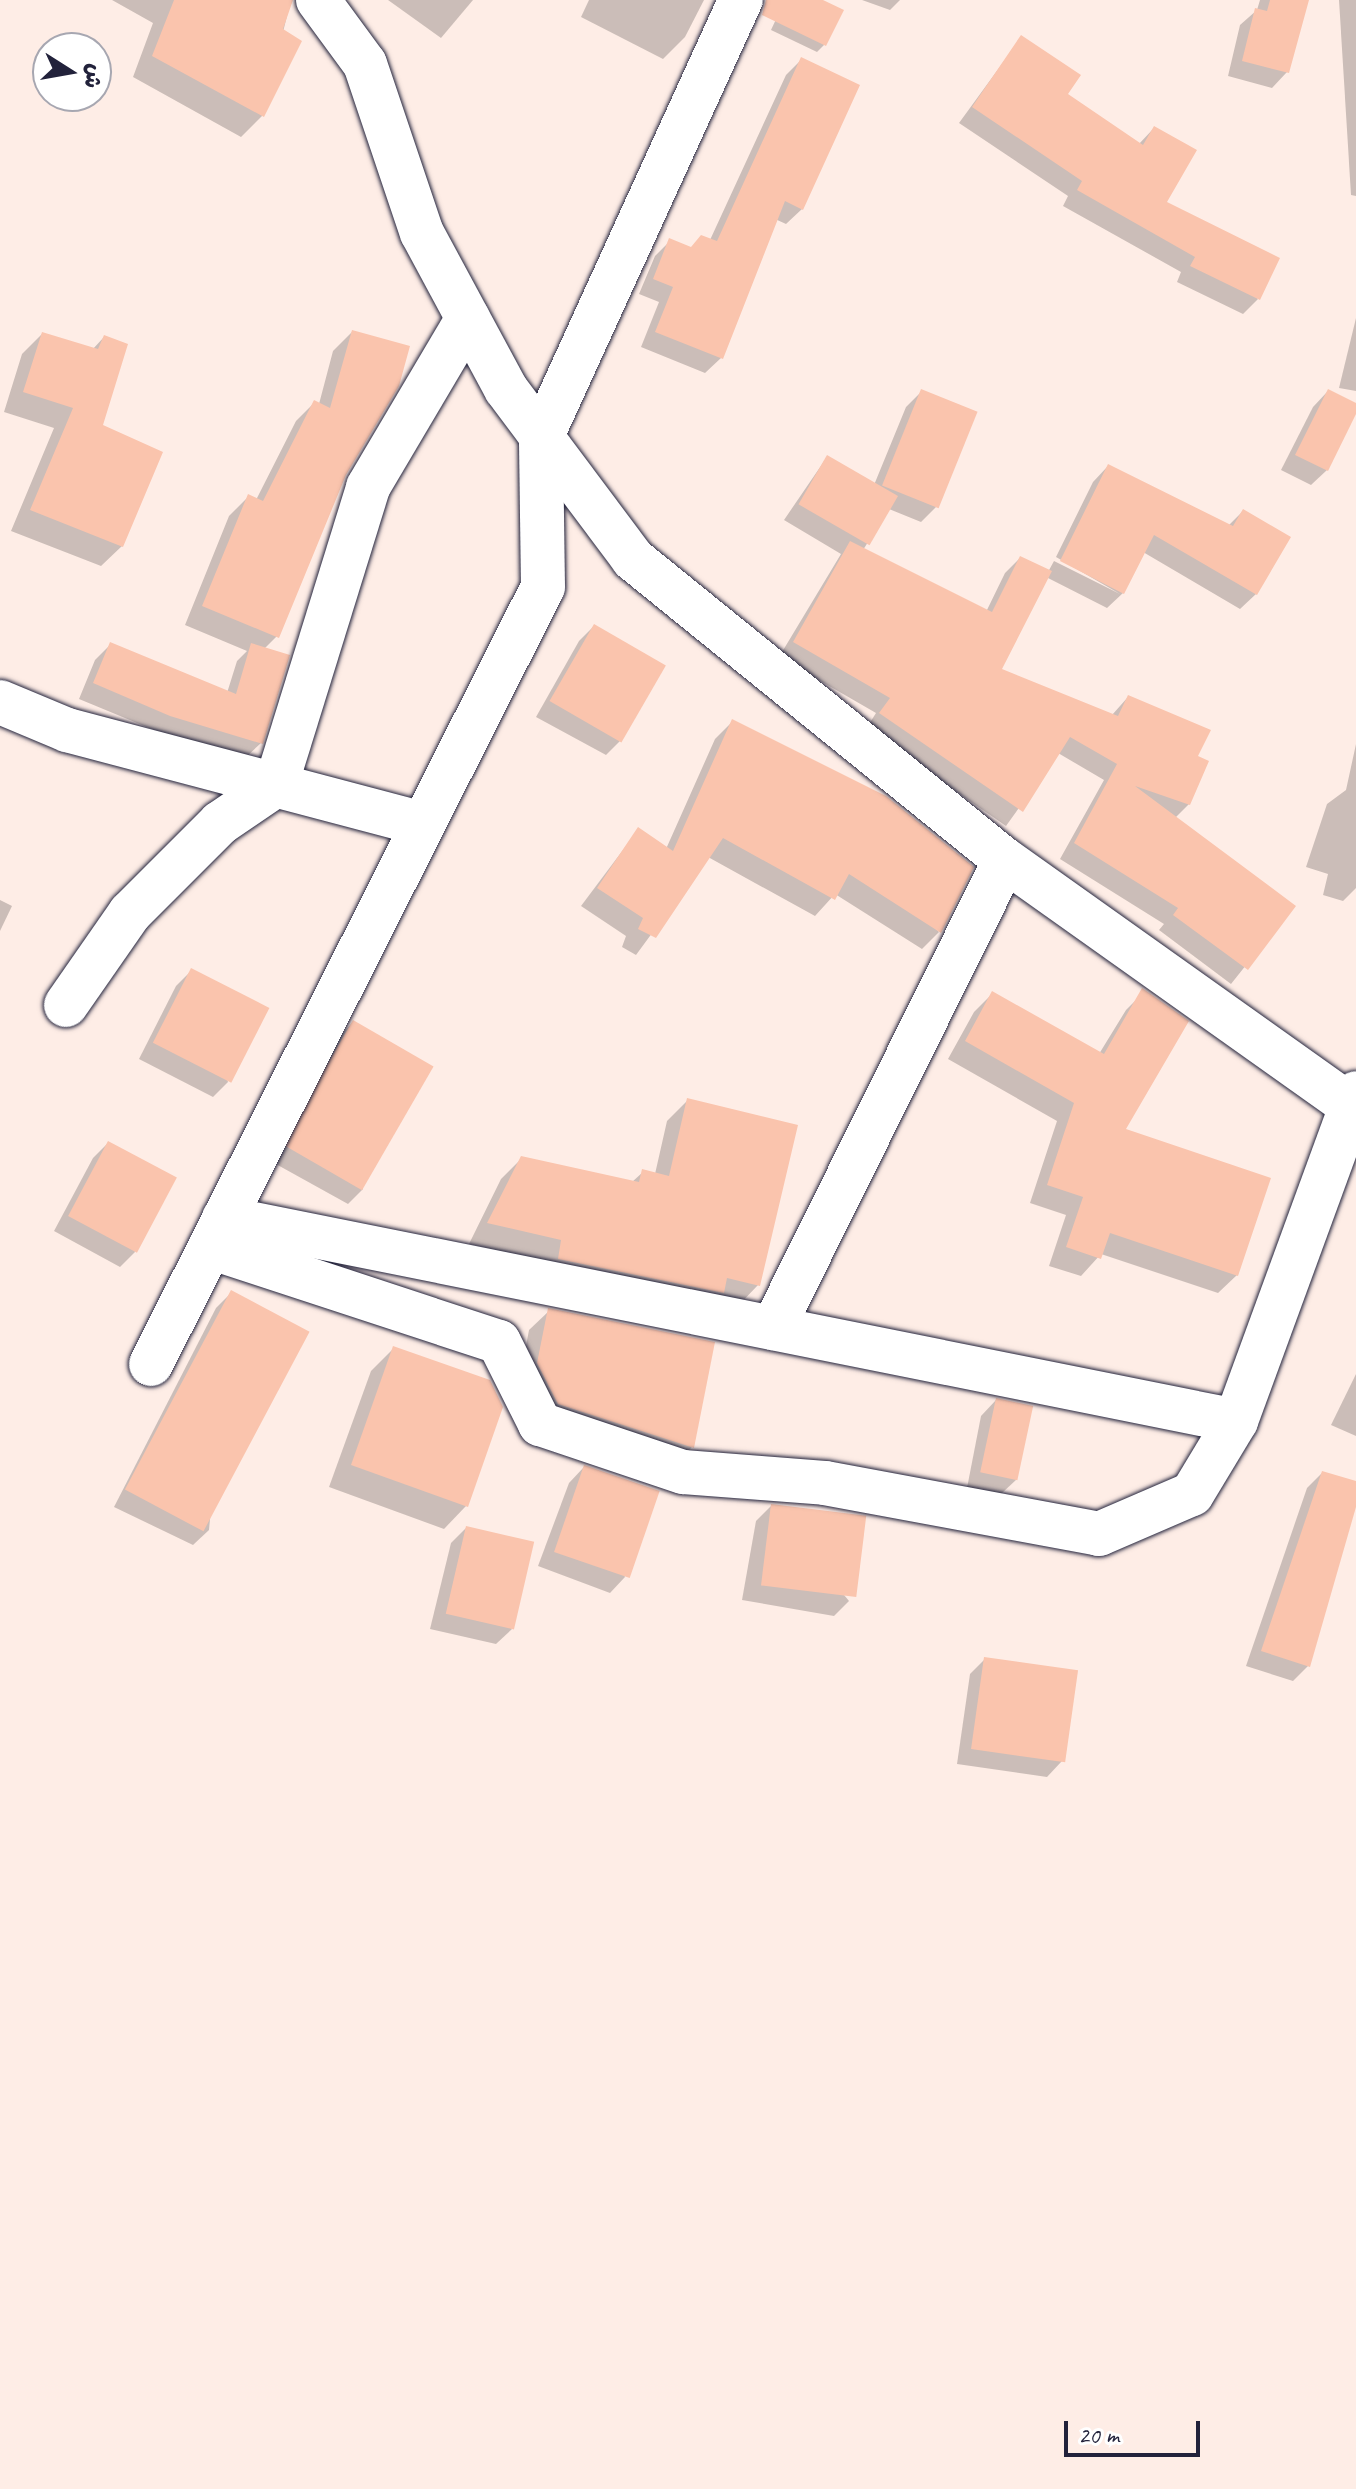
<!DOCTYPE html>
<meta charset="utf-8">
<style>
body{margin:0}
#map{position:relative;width:1356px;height:2489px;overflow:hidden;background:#feede6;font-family:Caveat,"Playpen Sans Arabic",sans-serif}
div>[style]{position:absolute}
.shadow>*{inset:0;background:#0003}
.building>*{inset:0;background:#fac4ad;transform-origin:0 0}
.roads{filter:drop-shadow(0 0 2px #22223b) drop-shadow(0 0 2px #22223b)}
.minor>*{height:44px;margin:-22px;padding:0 22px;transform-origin:22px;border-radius:22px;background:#fff}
span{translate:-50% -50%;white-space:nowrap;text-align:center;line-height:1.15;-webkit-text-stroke:7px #fff;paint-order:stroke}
.north{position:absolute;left:32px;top:32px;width:80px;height:80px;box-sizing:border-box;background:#fff;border:2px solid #a7a7b1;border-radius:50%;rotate:101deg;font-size:22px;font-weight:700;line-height:32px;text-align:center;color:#22223b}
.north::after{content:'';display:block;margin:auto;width:28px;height:36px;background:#22223b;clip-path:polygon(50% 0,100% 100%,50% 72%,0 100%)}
.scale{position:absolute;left:1064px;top:2421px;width:136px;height:36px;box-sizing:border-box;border:4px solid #22223b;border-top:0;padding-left:10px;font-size:24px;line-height:28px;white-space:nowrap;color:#22223b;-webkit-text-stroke:6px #fff;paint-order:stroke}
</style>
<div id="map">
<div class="shadow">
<div style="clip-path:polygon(112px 0,291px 0,262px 116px,241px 137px,133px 77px,153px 23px)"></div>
<div style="clip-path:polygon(388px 0,473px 0,441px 38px)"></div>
<div style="clip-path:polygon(589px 0,704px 0,685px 37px,663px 59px,581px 17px)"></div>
<div style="clip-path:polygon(785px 0,818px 0,824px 45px,817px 52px,771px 30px)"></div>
<div style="clip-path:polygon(862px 0,900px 0,890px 10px)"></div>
<div style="clip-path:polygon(1260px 0,1307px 0,1287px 72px,1272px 88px,1228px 76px,1240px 25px,1257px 10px)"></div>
<div style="clip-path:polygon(1339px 0,1356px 0,1356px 196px,1351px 195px)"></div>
<div style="clip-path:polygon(1021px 38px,1066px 95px,1138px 145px,1154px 128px,1165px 203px,1258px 299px,1243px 314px,1177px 282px,1181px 272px,1063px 206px,1068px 196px,959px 123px)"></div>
<div style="clip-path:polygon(802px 59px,802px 209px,786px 224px,775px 219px,721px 358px,705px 373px,641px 347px,659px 302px,639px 294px,655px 256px,670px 241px,690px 249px,710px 240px,786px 75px)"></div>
<div style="clip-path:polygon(1356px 318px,1356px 391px,1339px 388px)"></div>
<div style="clip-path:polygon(352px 332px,345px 474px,277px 636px,264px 649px,261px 743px,245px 758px,154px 730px,79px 699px,95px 660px,111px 644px,227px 693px,237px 661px,247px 651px,185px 625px,229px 516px,248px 497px,256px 500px,296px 421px,315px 402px,319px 404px,333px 351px)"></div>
<div style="clip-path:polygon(42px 334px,92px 350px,104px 337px,100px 426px,122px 546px,101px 566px,11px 531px,54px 428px,4px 412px,22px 354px)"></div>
<div style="clip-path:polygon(1328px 391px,1356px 410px,1327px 470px,1311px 485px,1281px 470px,1313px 407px)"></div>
<div style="clip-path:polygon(921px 392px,936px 507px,921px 522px,889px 509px,863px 550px,986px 612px,1005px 573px,1020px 558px,1048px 572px,1054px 561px,1120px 594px,1056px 557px,1093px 482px,1108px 466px,1228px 526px,1243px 511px,1256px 594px,1240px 609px,1143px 552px,1123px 593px,1107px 608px,1046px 577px,999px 670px,1112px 715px,1128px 697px,1195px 756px,1189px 804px,1175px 818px,1293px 906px,1231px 984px,1159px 930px,1164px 924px,1060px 859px,1104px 780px,1058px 753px,1006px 826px,866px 729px,876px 713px,779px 657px,841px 554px,784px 520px,827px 457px,874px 485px,906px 407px)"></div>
<div style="clip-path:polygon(594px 626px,663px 665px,621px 740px,606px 755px,536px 717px,579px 641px)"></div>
<div style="clip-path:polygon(732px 722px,939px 932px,922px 949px,835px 894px,815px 916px,708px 857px,636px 955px,622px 947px,626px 936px,581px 906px,638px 830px,666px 849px,715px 739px)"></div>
<div style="clip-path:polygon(1356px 744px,1356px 888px,1343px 901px,1323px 895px,1328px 874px,1306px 867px,1327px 804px,1346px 790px)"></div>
<div style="clip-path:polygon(0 900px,12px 906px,0 931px)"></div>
<div style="clip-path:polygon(192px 970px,228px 1082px,213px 1097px,139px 1059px,176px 986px)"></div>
<div style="clip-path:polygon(1144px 992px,1123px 1130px,1237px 1275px,1218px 1293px,1101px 1254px,1081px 1276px,1049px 1266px,1066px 1215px,1030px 1203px,1057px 1121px,948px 1059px,974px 1012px,993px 993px,1099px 1054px,1126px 1010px)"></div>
<div style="clip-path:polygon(353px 1022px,363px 1189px,348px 1204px,274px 1163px,338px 1038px)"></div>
<div style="clip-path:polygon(688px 1100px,758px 1285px,738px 1306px,469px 1244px,501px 1179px,522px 1158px,632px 1182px,643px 1172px,655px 1174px,667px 1121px)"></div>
<div style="clip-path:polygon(108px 1143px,135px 1252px,120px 1267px,54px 1231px,93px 1158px)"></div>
<div style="clip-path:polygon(231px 1293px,209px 1530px,193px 1545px,114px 1507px,216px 1308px)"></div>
<div style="clip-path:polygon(549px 1311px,692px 1447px,673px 1466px,539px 1422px,519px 1383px,529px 1330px)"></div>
<div style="clip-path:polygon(394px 1348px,466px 1506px,444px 1529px,329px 1487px,371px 1371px)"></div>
<div style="clip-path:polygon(1356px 1374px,1356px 1436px,1331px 1425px)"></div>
<div style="clip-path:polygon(996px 1400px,1017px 1479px,1001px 1494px,967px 1488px,981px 1416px)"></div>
<div style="clip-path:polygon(584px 1467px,625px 1577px,610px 1593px,538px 1566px,569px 1483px)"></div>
<div style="clip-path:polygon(1322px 1473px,1356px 1483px,1356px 1502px,1308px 1666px,1293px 1681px,1246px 1666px,1307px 1488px)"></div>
<div style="clip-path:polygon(771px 1506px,849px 1601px,834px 1616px,742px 1600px,756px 1521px)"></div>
<div style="clip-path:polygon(466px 1528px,512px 1629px,496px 1644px,430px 1629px,451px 1543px)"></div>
<div style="clip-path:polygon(985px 1659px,1062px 1761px,1047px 1777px,957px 1764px,970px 1674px)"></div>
</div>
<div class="building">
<div style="clip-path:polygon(174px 0,293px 0,283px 29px,302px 41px,264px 117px,152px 56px)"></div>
<div style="clip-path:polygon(766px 0,823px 0,844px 10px,826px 46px,762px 15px)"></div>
<div style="clip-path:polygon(1270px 0,1309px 0,1289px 73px,1242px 61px,1255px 8px,1267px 11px)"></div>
<div style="clip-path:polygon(1021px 35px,1081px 75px,1068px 94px,1143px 145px,1154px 126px,1197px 150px,1167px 202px,1280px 258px,1260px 300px,1190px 266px,1195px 257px,1077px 190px,1082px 181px,972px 107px)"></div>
<div style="clip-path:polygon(801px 57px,860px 85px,803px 210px,785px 201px,723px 359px,655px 332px,673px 287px,653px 279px,669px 238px,691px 247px,701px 235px,717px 241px)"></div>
<div style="clip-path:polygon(352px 330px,410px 346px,399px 386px,346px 475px,279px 638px,202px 606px,248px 494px,263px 501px,314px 400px,330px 408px)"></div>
<div style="clip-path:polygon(42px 332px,98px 349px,104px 335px,128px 344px,103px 425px,163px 452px,123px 547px,30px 510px,73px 408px,23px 392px)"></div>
<div style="left:921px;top:389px;width:61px;height:104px;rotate:22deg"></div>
<div style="clip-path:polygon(1328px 389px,1356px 403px,1356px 414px,1328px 471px,1295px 455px)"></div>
<div style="left:827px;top:455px;width:82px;height:57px;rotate:30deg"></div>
<div style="clip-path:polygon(1108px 464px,1233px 526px,1243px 509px,1291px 537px,1257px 595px,1154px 535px,1124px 594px,1060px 561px)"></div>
<div style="clip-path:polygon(850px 541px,992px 612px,1020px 556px,1052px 571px,1002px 669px,1118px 716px,1128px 695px,1211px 730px,1198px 756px,1209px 761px,1190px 805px,1135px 786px,1296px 906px,1248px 970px,1173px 915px,1178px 908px,1074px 843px,1117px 764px,1070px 737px,1023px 812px,879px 713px,890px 698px,793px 642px)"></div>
<div style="left:594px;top:624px;width:83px;height:89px;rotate:30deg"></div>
<div style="clip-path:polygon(110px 642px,236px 694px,251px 643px,290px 655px,263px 744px,170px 716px,93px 683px)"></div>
<div style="clip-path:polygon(732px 719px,886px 796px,974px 867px,941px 933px,849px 874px,835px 900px,723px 838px,656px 938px,638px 929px,643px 918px,597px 888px,638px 827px,673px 851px)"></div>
<div style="left:191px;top:968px;width:88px;height:84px;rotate:27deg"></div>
<div style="clip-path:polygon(1142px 988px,1189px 1021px,1126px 1129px,1271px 1178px,1238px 1276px,1110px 1233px,1101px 1259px,1066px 1247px,1083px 1197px,1047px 1185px,1074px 1103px,965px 1041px,992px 991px,1104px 1054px)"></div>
<div style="left:353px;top:1020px;width:93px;height:143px;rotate:30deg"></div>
<div style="clip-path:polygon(687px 1098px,798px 1125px,760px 1286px,727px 1278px,724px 1293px,558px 1259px,561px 1240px,487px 1223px,521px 1156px,639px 1182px,642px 1169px,669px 1176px)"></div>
<div style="left:108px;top:1141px;width:78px;height:85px;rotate:28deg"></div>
<div style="left:231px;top:1290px;width:89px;height:226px;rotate:28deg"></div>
<div style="clip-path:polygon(548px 1308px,715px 1342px,694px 1448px,558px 1404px,537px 1363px)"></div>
<div style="clip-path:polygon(393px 1346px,490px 1380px,503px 1407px,468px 1507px,351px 1465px)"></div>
<div style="left:996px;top:1398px;width:38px;height:76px;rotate:12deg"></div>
<div style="left:584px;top:1465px;width:80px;height:92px;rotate:19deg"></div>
<div style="clip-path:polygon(1322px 1471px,1356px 1481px,1356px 1507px,1310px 1667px,1261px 1651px)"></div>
<div style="left:771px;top:1504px;width:96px;height:82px;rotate:7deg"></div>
<div style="left:466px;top:1526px;width:70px;height:90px;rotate:13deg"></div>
<div style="left:984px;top:1657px;width:95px;height:93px;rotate:8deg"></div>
</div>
<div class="roads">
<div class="minor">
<div style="left:318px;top:0;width:79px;rotate:53.7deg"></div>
<div style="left:365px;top:64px;width:178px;rotate:71.4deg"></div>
<div style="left:422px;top:233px;width:177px;rotate:61.7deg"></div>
<div style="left:506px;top:389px;width:212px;rotate:53.2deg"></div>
<div style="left:633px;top:559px;width:479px;rotate:39deg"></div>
<div style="left:1005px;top:860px;width:430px;rotate:35.4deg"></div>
<div style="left:0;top:702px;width:73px;rotate:22.7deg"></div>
<div style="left:67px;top:730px;width:368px;rotate:14.8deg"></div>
<div style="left:66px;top:1005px;width:112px;rotate:-55.2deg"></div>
<div style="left:130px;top:913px;width:127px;rotate:-45deg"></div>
<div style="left:220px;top:823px;width:68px;rotate:-34.2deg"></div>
<div style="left:276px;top:785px;width:312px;rotate:-72.8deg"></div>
<div style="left:368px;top:487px;width:196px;rotate:-59.4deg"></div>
<div style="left:224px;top:1218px;width:1032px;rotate:11.34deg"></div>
<div style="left:210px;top:1247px;width:304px;rotate:18.2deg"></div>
<div style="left:499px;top:1342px;width:92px;rotate:63.4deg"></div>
<div style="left:540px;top:1424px;width:151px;rotate:18.6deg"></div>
<div style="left:683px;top:1472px;width:142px;rotate:4.4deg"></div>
<div style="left:825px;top:1483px;width:279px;rotate:10.5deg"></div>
<div style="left:1099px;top:1534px;width:101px;rotate:-23.3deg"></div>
<div style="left:1192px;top:1494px;width:85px;rotate:-58.9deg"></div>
<div style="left:1236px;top:1421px;width:349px;rotate:-69.9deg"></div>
<div style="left:773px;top:1328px;width:522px;rotate:-63.63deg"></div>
<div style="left:151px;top:1364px;width:870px;rotate:-63.23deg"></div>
<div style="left:543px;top:587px;width:149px;rotate:-90.8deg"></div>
<div style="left:541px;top:438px;width:482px;rotate:-65.5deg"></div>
</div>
</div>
<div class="north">ش</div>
<div class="scale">20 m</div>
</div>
